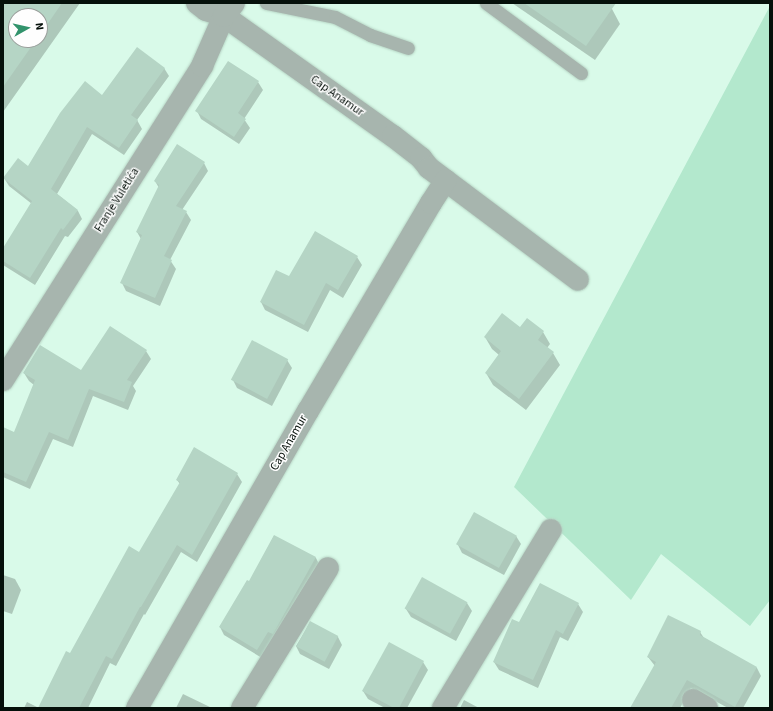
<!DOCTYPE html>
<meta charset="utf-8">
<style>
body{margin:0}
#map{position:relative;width:773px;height:711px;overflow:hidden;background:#d9fae9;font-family:"Source Sans 3",sans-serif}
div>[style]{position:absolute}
.green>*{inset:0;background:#b3e8cd}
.shadow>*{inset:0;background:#0003}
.building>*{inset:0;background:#b5d5c5;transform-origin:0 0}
.roads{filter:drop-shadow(0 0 1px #b7d5c5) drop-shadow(0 0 1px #b7d5c5)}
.lane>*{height:13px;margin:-6.5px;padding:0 6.5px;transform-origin:6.5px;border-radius:6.5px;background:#a7b5ae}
.street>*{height:22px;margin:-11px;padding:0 11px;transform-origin:11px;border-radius:11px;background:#a7b5ae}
span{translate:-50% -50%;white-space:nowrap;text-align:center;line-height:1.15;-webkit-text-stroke:3px #fefefe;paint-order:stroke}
.street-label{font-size:12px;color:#05100a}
.frame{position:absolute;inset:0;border:4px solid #05100a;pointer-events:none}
.north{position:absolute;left:8px;top:8px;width:40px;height:40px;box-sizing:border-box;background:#fefefe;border:1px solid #9a9f9c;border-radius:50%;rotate:82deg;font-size:11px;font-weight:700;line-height:16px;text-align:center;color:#05100a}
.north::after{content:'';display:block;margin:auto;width:14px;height:18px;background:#32936c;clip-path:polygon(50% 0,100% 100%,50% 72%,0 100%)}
</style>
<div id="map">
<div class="green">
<div style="clip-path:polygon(770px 6px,770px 600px,750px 626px,661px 554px,631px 600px,514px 487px)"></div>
</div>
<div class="shadow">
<div style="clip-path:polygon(evenodd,3px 3px,80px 3px,3px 112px,3px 3px,16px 16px,40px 16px,40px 40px,16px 40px,16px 16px)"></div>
<div style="clip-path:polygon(512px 3px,604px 3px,612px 9px,620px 24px,595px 60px)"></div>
<div style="clip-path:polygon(164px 68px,169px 76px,137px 120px,142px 129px,124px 155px,92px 134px,57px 194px,78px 211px,82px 219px,68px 237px,65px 236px,35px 285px,3px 265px,3px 250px,32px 204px,9px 186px,4px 178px,28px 167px,103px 96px)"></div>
<div style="clip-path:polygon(258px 82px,263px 90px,244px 119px,250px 128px,239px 144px,201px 119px,197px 111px)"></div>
<div style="clip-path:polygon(204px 163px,208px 171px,182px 210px,186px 212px,191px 220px,170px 260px,176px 269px,160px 306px,126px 291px,122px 283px,141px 239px,137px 232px,159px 188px,155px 181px)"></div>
<div style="clip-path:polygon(357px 257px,362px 265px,343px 298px,330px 290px,308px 332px,265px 310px,261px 302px,289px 277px)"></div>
<div style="clip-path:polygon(520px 328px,543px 332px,550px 344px,547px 348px,553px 353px,560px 365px,526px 410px,493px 385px,486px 373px,499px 355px,492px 349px,485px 337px)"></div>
<div style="clip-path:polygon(146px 351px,151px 359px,133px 386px,136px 391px,128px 410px,93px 396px,73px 447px,53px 439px,30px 489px,3px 477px,3px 428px,15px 434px,34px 385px,29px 381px,24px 373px,81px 371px)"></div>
<div style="clip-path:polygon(287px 360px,292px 368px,272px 406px,237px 388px,233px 380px)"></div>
<div style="clip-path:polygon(237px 474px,242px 482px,197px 562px,181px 552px,145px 615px,144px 614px,116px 666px,110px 663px,88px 708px,24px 708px,27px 702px,39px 708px,70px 655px,140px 553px,180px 484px,177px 480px)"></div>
<div style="clip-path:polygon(274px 536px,316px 558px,320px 566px,262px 658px,224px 635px,220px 627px,249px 583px)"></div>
<div style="clip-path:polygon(516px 536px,521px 544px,504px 575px,462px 553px,458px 545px)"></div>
<div style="clip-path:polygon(3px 575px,15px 579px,21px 590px,12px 614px,3px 611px)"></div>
<div style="clip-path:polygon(467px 603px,472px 611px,456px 641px,411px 617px,406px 609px)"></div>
<div style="clip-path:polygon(578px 604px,583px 612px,568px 641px,560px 637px,538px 688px,499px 670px,494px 662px,520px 624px)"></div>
<div style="clip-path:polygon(310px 623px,338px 637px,342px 645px,329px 669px,300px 654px,296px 646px)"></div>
<div style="clip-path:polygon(700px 632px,704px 638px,757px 668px,761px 676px,743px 708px,728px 708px,691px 688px,680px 708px,631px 708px,655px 666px,648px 657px)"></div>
<div style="clip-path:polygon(423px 662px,428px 670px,407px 708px,385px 708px,368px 699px,363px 691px)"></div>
<div style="clip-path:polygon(183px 694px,212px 708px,176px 708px)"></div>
<div style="clip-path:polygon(464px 700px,479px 708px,460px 708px)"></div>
</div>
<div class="building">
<div style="clip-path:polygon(3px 3px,62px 3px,40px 35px,40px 16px,16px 16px,16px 40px,36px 40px,3px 87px)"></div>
<div style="clip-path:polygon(524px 3px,616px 3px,586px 46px)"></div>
<div style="clip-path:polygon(137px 47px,165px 68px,131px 115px,138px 120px,119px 148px,87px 127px,51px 189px,78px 210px,63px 230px,61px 228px,30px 278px,3px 261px,3px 248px,32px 201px,3px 178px,18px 158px,28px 166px,60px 113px,85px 81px,102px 95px)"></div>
<div style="clip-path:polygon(228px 61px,259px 81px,238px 113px,246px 119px,234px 137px,195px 111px)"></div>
<div style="clip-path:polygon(177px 144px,205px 162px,176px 206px,187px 211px,164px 256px,172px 260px,155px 298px,120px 283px,142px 235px,136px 232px,159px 185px,154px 181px)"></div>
<div style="clip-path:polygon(315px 231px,358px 256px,338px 290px,326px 283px,304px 325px,260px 302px,276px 270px,289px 276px)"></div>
<div style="clip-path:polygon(502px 313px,520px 327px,527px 318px,544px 331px,538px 340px,554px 352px,519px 399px,485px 373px,501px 351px,484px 337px)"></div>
<div style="clip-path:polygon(110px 326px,147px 350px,127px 380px,132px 382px,124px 402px,89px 389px,68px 440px,49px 432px,26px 482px,3px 472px,3px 427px,14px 432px,35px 380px,23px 373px,40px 345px,81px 370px)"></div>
<div style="left:252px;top:340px;width:41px;height:45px;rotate:28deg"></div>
<div style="clip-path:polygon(194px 447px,238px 473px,192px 555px,177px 545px,141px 607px,140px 607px,112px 659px,106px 656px,79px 708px,38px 708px,66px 651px,70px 653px,129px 546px,139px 552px,180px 482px,176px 480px)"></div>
<div style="left:474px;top:512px;width:49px;height:37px;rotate:29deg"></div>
<div style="clip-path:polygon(274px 535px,316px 557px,273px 634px,268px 632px,257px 650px,219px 627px,247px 580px,249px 581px)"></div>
<div style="left:422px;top:577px;width:52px;height:36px;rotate:29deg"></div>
<div style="clip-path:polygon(540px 583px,579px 603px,563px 634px,556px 630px,533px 680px,493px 662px,512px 619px,519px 622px)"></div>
<div style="clip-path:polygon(668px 615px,701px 631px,700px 635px,757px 667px,735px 707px,687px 680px,671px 708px,630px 708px,656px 662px,647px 657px)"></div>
<div style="left:310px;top:621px;width:32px;height:29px;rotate:28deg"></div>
<div style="clip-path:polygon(389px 642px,424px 661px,399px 708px,394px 708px,362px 691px)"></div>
</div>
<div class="roads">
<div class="lane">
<div style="left:266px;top:3px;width:70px;rotate:11.5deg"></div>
<div style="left:335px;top:17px;width:39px;rotate:27deg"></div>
<div style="left:370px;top:35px;width:40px;rotate:18.9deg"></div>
<div style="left:486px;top:3px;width:118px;rotate:36.4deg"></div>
</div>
<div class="street">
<div style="left:197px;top:3px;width:11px;rotate:38deg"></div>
<div style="left:206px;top:10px;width:19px;rotate:18deg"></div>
<div style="left:224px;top:16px;width:207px;rotate:35.4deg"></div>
<div style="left:393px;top:136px;width:36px;rotate:38deg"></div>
<div style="left:421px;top:158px;width:13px;rotate:51deg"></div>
<div style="left:429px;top:168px;width:186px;rotate:36.9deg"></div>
<div style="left:3px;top:380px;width:372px;rotate:-57.6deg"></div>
<div style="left:202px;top:66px;width:55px;rotate:-66.3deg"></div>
<div style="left:224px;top:16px;width:16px;rotate:-52deg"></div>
<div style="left:693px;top:700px;width:16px;rotate:30deg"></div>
<div style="left:137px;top:708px;width:343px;rotate:-60.1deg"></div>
<div style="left:308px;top:411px;width:242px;rotate:-59.4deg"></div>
<div style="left:431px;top:203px;width:27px;rotate:-57deg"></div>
<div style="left:242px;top:708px;width:164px;rotate:-58.4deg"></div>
<div style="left:443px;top:708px;width:208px;rotate:-58.8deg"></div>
</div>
</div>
<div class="street-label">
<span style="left:337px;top:96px;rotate:35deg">Cap Anamur</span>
<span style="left:117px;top:200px;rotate:-58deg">Franje Vuletića</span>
<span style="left:289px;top:443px;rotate:-60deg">Cap Anamur</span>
</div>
<div class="frame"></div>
<div class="north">N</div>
</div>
